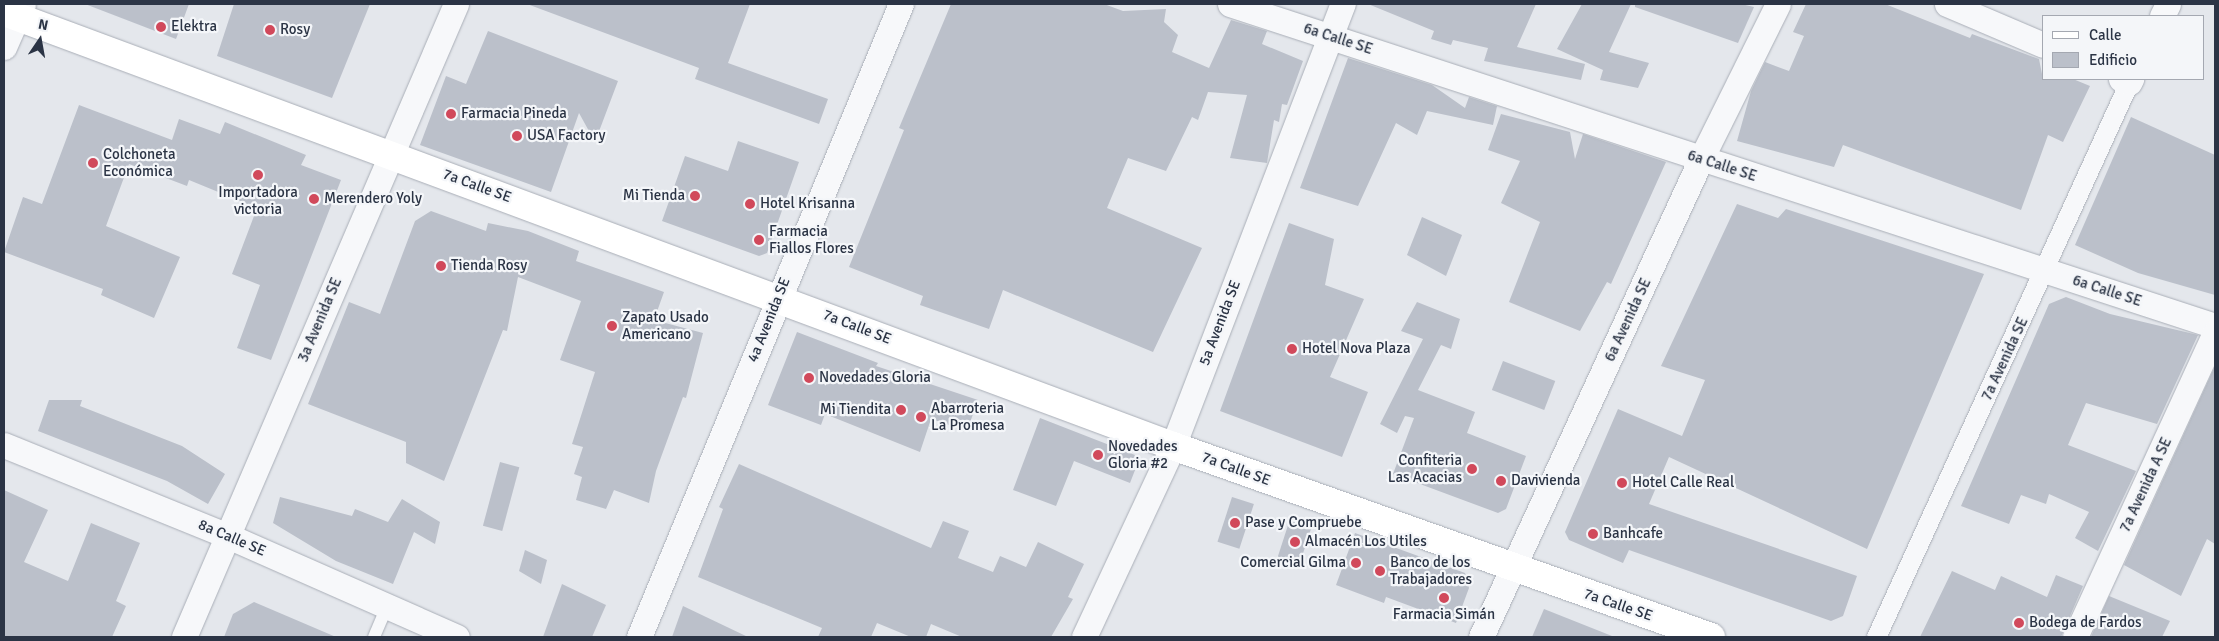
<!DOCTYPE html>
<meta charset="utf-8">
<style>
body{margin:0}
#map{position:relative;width:2219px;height:641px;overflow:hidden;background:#e4e7ec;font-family:Signika,sans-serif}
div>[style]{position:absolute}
.building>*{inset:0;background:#bbc0ca;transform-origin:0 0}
.roads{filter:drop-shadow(0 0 1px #a9aeb7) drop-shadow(0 0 1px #a9aeb7)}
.service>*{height:12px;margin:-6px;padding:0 6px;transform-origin:6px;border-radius:6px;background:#f7f8fa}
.pedestrian>*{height:19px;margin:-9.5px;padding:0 9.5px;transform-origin:9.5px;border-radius:9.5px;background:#f7f8fa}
.minor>*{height:25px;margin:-12.5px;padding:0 12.5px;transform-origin:12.5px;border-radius:12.5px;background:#f7f8fa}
.secondary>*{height:28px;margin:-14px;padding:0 14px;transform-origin:14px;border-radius:14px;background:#fff}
.dots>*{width:14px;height:14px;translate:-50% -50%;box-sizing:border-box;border:2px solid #f4f6f9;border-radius:50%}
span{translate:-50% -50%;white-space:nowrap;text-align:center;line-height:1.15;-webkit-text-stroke:4.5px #f4f6f9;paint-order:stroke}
.poi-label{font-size:15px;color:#2b3445}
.left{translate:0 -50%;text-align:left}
.right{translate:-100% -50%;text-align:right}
.street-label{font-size:15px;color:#2b3445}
.frame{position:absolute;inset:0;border:5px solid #2b3445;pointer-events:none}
.legend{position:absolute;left:2042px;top:15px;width:162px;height:65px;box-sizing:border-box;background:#f4f6f9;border:1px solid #a4a8b1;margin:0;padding:6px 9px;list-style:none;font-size:15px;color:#2b3445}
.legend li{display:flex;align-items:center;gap:10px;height:25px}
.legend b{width:25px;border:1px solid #a4a8b1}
.north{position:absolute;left:15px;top:15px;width:50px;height:50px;-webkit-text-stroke:4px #f4f6f9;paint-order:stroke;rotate:12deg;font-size:14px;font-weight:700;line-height:20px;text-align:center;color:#2b3445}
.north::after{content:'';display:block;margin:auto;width:18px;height:22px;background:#2b3445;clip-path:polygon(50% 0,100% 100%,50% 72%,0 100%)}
</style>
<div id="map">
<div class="building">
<div style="clip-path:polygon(85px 4px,189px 4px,176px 39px)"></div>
<div style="clip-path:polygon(234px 4px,370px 4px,332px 98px,217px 56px)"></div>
<div style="clip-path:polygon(527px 4px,750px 4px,728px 63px,828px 99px,819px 124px,695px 79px,699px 68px)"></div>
<div style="clip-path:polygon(951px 4px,1104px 4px,1123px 11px,1166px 9px,1164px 22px,1178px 35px,1172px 52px,1209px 68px,1231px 20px,1267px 31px,1262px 44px,1303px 61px,1287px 105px,1282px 104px,1279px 122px,1274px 120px,1267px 163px,1230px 158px,1247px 95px,1208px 92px,1198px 120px,1192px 117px,1166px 171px,1128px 158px,1107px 208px,1202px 248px,1153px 352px,1003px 290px,989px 329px,920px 305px,923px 296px,849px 267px,904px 130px,899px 128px)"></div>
<div style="clip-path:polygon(1368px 4px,1536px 4px,1517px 47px,1585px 64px,1581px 80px,1484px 61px,1488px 48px,1453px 40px,1451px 45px,1431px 39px,1434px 31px)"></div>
<div style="clip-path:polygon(1582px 4px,1631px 4px,1609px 52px,1649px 63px,1638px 88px,1600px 80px,1603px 70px,1557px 49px)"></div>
<div style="clip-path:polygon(1635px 4px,1741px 4px,1754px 7px,1738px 43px,1635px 7px)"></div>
<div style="clip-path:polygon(1806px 4px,1885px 4px,1970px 38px,1972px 34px,2039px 59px,2043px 79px,2073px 79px,2090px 86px,2063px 142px,2048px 135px,2021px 210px,1843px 145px,1834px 167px,1737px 141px,1751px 91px,1765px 62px,1789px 71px,1804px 36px,1793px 32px)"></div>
<div style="clip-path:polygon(488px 31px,618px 81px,595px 142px,579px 113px,551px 192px,420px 145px,446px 76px,466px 84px)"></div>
<div style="clip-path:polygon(1348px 58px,1432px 85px,1465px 108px,1469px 97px,1497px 106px,1493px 125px,1427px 111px,1417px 135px,1396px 123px,1358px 206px,1300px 188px)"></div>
<div style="clip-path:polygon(79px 105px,172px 140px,179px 119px,220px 134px,225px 122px,306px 155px,301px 165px,341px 180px,271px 360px,237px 348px,260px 285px,232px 274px,257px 208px,189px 180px,187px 186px,129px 164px,106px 226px,180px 257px,154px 318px,101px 295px,103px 289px,4px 252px,23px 197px,42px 204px)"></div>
<div style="clip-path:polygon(1501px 114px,1570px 132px,1575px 159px,1583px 134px,1666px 162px,1611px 284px,1607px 282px,1580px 331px,1509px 302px,1540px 222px,1501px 203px,1520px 161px,1488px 150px)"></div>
<div style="clip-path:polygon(2131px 117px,2215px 155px,2215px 295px,2138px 273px,2075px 245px)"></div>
<div style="clip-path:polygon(738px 141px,799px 162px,767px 253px,759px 256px,662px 221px,685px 156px,728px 171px)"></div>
<div style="clip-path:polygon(1737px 204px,1778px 218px,1786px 209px,1984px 274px,1867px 549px,1669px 457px,1649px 504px,1857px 576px,1843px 616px,1831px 621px,1629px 550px,1623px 563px,1569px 540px,1565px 532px,1618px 409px,1682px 436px,1705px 380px,1661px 366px)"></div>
<div style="clip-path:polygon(431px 211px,486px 231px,488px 223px,528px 231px,579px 251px,576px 261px,664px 292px,654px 320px,703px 333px,686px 398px,683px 397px,656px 471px,649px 503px,614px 490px,606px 509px,576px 500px,582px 477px,574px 474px,583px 447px,572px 444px,595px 372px,560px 360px,581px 301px,518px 277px,507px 331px,503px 330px,444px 481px,406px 463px,406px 442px,308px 404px,349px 302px,380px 314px,415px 221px)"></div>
<div style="clip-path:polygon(1422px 217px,1462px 235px,1446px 276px,1407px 255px)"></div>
<div style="clip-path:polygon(1289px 223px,1334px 239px,1325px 285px,1364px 299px,1330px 377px,1368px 392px,1342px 457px,1220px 411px)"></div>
<div style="clip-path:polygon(2066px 297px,2110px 314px,2198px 335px,2157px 424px,2086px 403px,2068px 445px,2136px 471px,2098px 551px,2075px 538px,2089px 512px,2049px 494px,2046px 504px,2021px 495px,2009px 524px,1961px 506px,2049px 304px)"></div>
<div style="clip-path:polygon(1417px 302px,1460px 319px,1451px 349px,1441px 345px,1418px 390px,1475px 412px,1467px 433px,1526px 456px,1506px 509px,1498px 513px,1393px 474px,1414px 418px,1405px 416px,1397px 433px,1380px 424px,1423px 339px,1401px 331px)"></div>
<div style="clip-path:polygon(797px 332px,878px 363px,876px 366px,978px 400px,967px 431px,931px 419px,920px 452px,825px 414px,821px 425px,768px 405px)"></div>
<div style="left:1503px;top:361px;width:56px;height:31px;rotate:21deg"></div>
<div style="clip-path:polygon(2215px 366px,2215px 544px,2207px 539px,2181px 596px,2124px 565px)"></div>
<div style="clip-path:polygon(49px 400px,82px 400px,80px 406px,182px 446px,225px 474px,208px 504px,167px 481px,38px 431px)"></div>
<div style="clip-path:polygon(1040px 418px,1135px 455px,1137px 465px,1130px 483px,1074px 461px,1056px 506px,1013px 490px)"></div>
<div style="left:500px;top:462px;width:20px;height:66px;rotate:15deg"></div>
<div style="clip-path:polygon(739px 464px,931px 548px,943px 521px,969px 531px,958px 558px,993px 572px,1000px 556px,1026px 567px,1038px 542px,1084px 564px,1068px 597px,1073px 599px,1051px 637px,962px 637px,931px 624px,926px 637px,911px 637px,877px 623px,871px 637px,818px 637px,822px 628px,698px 577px,723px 509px,719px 507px)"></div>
<div style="clip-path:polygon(4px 490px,48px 510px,24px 562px,68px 581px,91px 523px,140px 543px,116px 601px,126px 606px,112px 637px,4px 637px)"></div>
<div style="clip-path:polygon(280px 497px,352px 516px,355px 509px,388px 522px,402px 499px,440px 522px,435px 544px,414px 532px,393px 584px,336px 561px,273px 523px)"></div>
<div style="left:1232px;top:497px;width:23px;height:47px;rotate:18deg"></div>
<div style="left:1291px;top:516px;width:23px;height:47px;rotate:18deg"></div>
<div style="clip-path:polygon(1355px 533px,1465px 573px,1469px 588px,1456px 623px,1386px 597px,1384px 603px,1336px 585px)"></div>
<div style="clip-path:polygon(525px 550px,547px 560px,541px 584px,519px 571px)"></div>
<div style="clip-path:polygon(1952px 571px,1995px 590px,2001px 576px,2047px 597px,2056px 575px,2083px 586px,2061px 637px,1920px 637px)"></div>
<div style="clip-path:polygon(562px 584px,606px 605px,592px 637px,543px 637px)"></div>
<div style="clip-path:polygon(2109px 596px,2170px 621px,2162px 637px,2091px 637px)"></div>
<div style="clip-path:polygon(254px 602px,336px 637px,224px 637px,233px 614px)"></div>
<div style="clip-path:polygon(683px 606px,748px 637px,672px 637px)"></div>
<div style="clip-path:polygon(1544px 609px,1612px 636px,1612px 637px,1532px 637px)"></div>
</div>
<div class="roads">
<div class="service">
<div style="left:374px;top:637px;width:33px;rotate:-67deg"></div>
</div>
<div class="pedestrian">
<div style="left:1876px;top:637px;width:610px;rotate:-65.49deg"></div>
</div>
<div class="minor">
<div style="left:1230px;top:4px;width:1036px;rotate:18.1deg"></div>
<div style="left:1947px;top:4px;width:104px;rotate:23.1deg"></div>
<div style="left:2162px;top:16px;width:13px;rotate:-63deg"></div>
<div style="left:4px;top:47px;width:47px;rotate:-66.2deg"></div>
<div style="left:2121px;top:79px;width:9px;rotate:21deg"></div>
<div style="left:2129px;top:82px;width:4px;rotate:-56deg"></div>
<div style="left:4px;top:445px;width:242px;rotate:22.1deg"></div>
<div style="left:228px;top:536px;width:250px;rotate:23.8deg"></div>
<div style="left:184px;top:637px;width:689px;rotate:-66.75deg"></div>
<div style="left:639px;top:637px;width:685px;rotate:-67.52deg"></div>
<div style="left:1084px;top:637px;width:211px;rotate:-65deg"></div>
<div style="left:1173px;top:446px;width:474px;rotate:-69deg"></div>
<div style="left:1481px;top:637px;width:526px;rotate:-65.29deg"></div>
<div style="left:1701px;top:159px;width:173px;rotate:-63.6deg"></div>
<div style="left:2075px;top:637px;width:336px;rotate:-65.3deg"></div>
</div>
<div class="secondary">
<div style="left:4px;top:12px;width:1247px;rotate:20.37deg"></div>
<div style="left:1173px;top:446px;width:571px;rotate:19.55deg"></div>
</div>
</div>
<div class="dots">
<div style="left:161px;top:27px;background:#d1495b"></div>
<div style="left:270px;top:30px;background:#d1495b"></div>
<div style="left:451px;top:114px;background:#d1495b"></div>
<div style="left:517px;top:136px;background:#d1495b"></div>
<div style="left:93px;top:163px;background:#d1495b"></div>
<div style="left:258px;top:175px;background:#d1495b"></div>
<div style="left:695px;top:196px;background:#d1495b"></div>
<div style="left:314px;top:199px;background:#d1495b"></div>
<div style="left:750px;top:204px;background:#d1495b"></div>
<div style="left:759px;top:240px;background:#d1495b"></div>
<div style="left:441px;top:266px;background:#d1495b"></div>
<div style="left:612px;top:326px;background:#d1495b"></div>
<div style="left:1292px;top:349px;background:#d1495b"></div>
<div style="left:809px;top:378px;background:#d1495b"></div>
<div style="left:901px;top:410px;background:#d1495b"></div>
<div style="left:921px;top:417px;background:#d1495b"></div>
<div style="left:1098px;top:455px;background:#d1495b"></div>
<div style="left:1472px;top:469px;background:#d1495b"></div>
<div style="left:1501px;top:481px;background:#d1495b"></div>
<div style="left:1622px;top:483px;background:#d1495b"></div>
<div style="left:1235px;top:523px;background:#d1495b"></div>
<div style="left:1593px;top:534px;background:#d1495b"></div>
<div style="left:1295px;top:542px;background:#d1495b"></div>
<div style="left:1356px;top:563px;background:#d1495b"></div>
<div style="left:1380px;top:571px;background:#d1495b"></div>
<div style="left:1444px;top:598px;background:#d1495b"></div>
<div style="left:2019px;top:623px;background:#d1495b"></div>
</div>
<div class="poi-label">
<span class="left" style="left:171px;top:27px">Elektra</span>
<span class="left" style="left:280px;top:30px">Rosy</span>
<span class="left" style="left:461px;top:114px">Farmacia Pineda</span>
<span class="left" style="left:527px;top:136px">USA Factory</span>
<span class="left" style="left:103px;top:163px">Colchoneta<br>Económica</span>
<span style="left:258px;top:201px">Importadora<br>victoria</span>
<span class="right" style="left:685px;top:196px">Mi Tienda</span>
<span class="left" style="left:324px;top:199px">Merendero Yoly</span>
<span class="left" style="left:760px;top:204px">Hotel Krisanna</span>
<span class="left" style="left:769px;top:240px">Farmacia<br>Fiallos Flores</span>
<span class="left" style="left:451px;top:266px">Tienda Rosy</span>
<span class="left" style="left:622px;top:326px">Zapato Usado<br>Americano</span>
<span class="left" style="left:1302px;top:349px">Hotel Nova Plaza</span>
<span class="left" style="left:819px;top:378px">Novedades Gloria</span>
<span class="left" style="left:931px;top:417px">Abarroteria<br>La Promesa</span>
<span class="right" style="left:891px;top:410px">Mi Tiendita</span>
<span class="left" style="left:1108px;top:455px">Novedades<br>Gloria #2</span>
<span class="right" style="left:1462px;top:469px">Confiteria<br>Las Acacias</span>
<span class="left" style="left:1511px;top:481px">Davivienda</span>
<span class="left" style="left:1632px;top:483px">Hotel Calle Real</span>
<span class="left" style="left:1245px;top:523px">Pase y Compruebe</span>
<span class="left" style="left:1603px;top:534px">Banhcafe</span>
<span class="left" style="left:1305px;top:542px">Almacén Los Utiles</span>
<span class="left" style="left:1390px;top:571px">Banco de los<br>Trabajadores</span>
<span class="right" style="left:1346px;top:563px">Comercial Gilma</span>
<span style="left:1444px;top:615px">Farmacia Simán</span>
<span class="left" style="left:2029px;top:623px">Bodega de Fardos</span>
</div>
<div class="street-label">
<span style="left:1338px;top:39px;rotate:18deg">6a Calle SE</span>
<span style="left:1722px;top:166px;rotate:18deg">6a Calle SE</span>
<span style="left:477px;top:186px;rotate:20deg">7a Calle SE</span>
<span style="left:2107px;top:291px;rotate:18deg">6a Calle SE</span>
<span style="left:320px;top:320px;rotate:-67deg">3a Avenida SE</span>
<span style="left:769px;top:320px;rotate:-68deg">4a Avenida SE</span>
<span style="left:1628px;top:320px;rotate:-65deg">6a Avenida SE</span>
<span style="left:1220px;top:323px;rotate:-69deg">5a Avenida SE</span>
<span style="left:857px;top:327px;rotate:21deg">7a Calle SE</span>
<span style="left:2005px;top:359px;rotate:-65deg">7a Avenida SE</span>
<span style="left:1236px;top:469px;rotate:20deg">7a Calle SE</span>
<span style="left:2146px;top:485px;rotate:-65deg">7a Avenida A SE</span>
<span style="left:232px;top:538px;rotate:23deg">8a Calle SE</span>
<span style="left:1618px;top:605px;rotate:19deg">7a Calle SE</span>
</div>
<div class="frame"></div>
<ul class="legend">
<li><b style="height:6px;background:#fff"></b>Calle</li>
<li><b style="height:14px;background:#bbc0ca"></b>Edificio</li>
</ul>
<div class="north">N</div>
</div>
